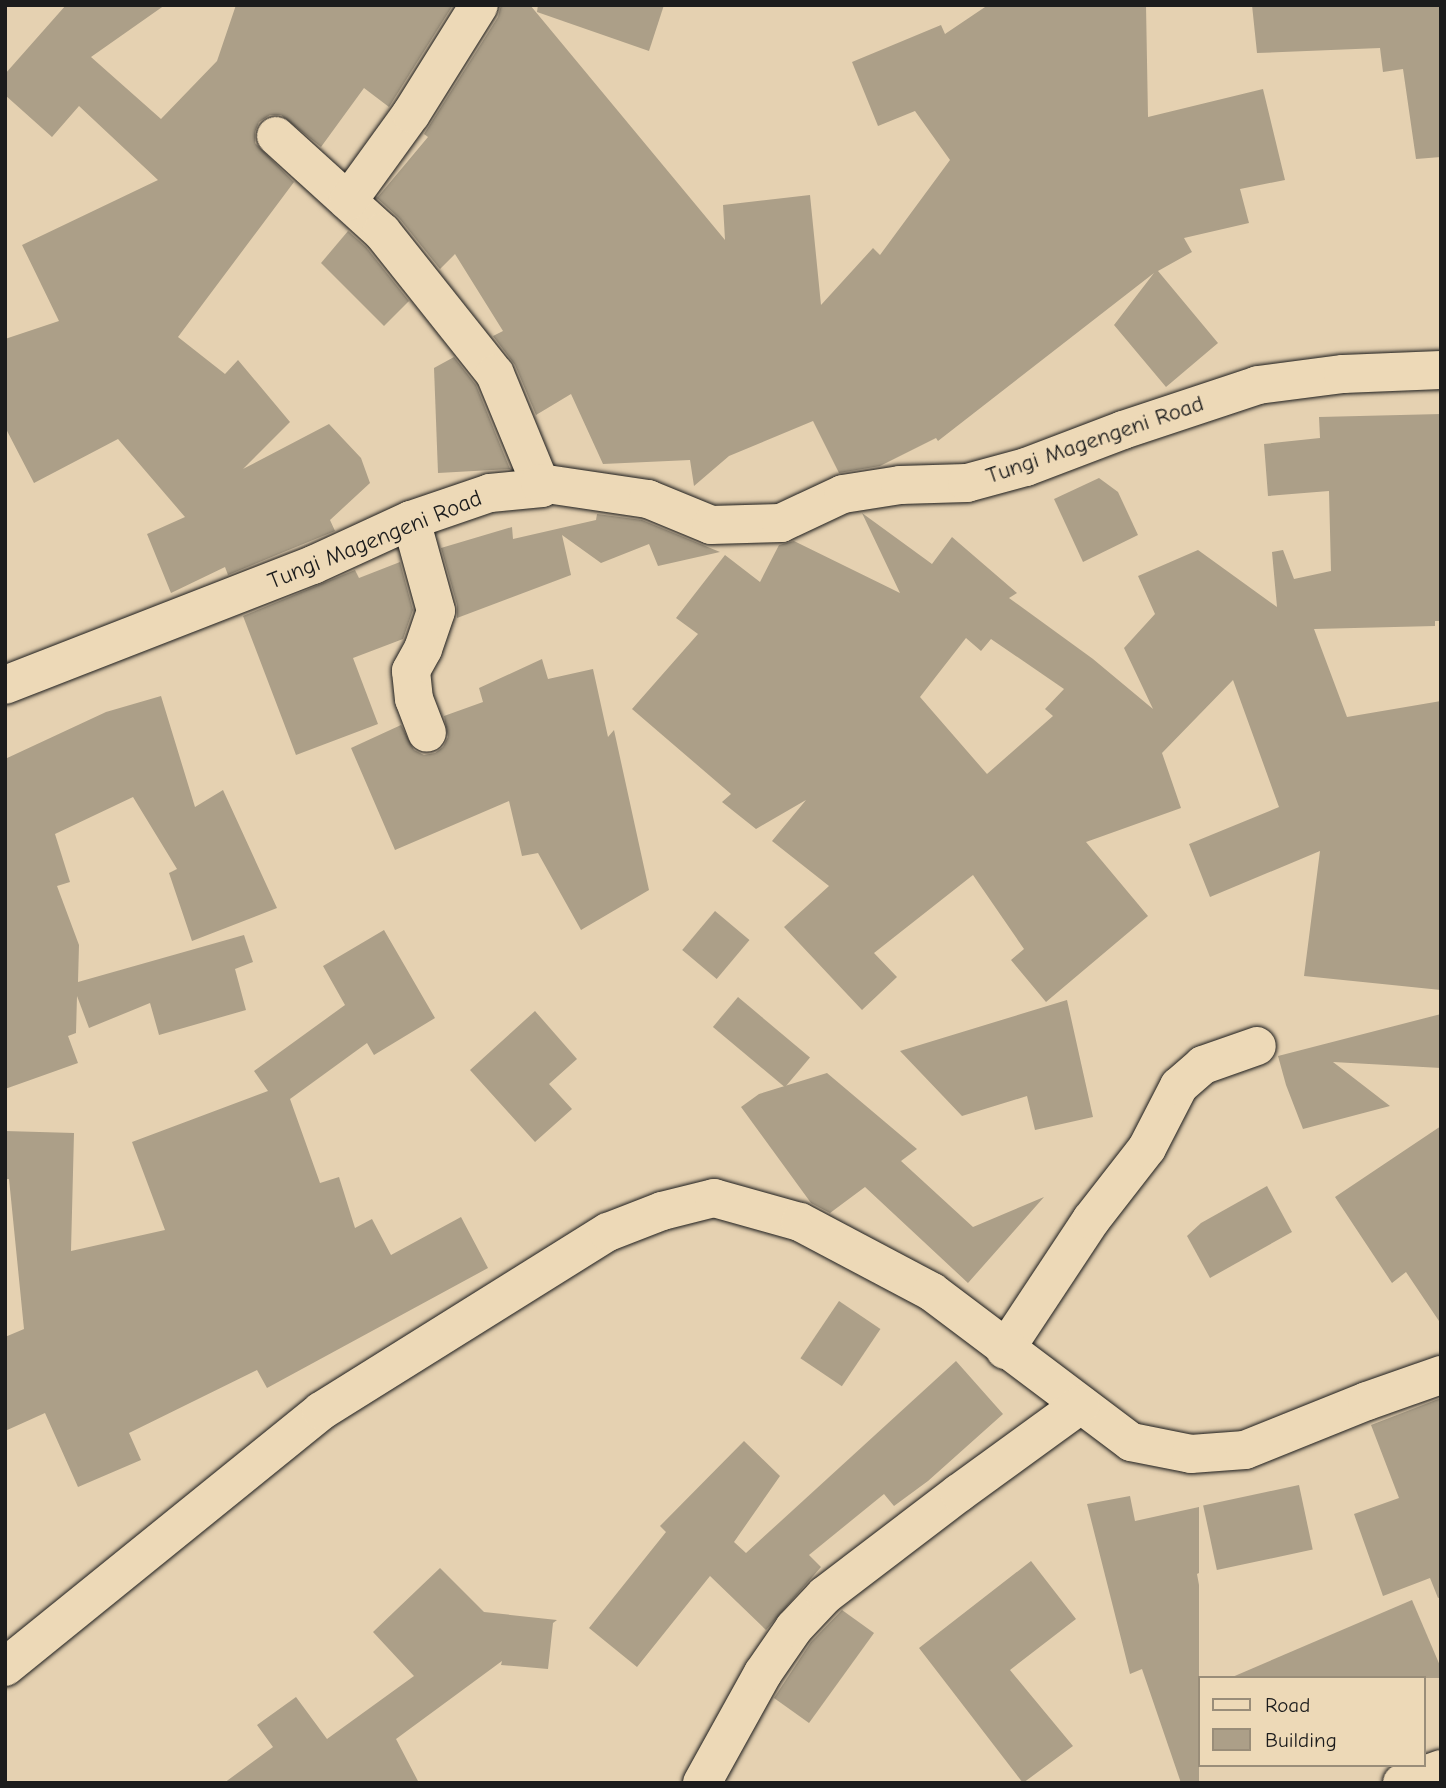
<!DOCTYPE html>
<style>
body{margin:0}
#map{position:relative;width:1446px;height:1788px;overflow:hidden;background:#e5d1b1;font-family:"Comic Neue",sans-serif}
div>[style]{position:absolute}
.building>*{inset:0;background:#ac9f88;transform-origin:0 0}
.roads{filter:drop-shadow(0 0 2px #1c1c1c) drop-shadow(0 0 2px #1c1c1c)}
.street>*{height:38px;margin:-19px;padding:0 19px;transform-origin:19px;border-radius:19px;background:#edd9b7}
span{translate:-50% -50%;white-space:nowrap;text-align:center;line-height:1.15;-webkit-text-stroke:5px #edd9b7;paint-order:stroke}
.street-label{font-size:23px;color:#1c1c1c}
.frame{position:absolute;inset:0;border:7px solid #1c1c1c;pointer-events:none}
.legend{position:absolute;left:1198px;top:1676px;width:228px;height:91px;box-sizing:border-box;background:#edd9b7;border:2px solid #998d79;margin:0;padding:9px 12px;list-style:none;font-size:21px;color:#1c1c1c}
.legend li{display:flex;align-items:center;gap:14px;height:35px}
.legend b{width:35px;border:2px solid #998d79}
</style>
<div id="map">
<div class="building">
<div style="clip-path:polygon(66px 5px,165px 5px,91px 57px,161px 119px,217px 61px,236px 5px,453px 5px,389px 107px,364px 88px,321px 147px,281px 115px,270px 115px,259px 122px,255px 132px,255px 143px,294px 182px,178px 337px,225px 374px,238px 360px,290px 422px,243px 469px,329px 424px,361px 458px,370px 483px,330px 520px,335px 531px,228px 575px,225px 567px,171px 593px,147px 534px,185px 517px,118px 439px,34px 483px,5px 427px,5px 339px,59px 321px,22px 245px,158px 180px,79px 106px,52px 137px,5px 95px,5px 74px)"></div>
<div style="clip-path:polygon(501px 5px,530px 5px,725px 240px,723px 205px,810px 195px,821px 305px,873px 248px,880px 255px,950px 160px,915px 111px,878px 126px,852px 62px,941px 25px,945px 34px,988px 5px,1146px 5px,1148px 117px,1263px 89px,1285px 180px,1240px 189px,1249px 223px,1184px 238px,1192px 252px,1158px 271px,1218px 343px,1166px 387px,1114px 325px,1154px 273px,938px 441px,936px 438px,880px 466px,839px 473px,813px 421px,729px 456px,694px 486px,690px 460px,603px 464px,571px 394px,536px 415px,515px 365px,493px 336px,503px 331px,455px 254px,440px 269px,399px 218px,377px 198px,428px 137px,424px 134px,498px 17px)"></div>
<div style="clip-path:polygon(538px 5px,664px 5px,649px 51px,537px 12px)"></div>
<div style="clip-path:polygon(1252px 5px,1441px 5px,1441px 157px,1416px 159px,1403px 69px,1383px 72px,1380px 48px,1257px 53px)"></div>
<div style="clip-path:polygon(348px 231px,366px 247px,409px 301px,384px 326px,321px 263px)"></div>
<div style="clip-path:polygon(454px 357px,476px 385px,510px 469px,438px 473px,434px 368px)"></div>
<div style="clip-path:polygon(evenodd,1441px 414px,1441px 621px,1435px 621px,1435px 626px,1314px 629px,1347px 717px,1441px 701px,1441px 990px,1304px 976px,1320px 851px,1210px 897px,1189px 844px,1279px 807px,1233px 680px,1162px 753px,1181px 808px,1086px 842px,1148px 916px,1046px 1002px,1011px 960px,1024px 949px,973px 875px,874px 953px,897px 977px,862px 1010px,784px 927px,829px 886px,772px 841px,806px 800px,756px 829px,722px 802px,731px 794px,632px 709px,698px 634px,676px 618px,725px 555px,760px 582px,779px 545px,794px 541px,900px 593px,862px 513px,932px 564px,952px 537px,1017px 593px,1009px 598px,1093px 659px,1153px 709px,1124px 648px,1155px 614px,1138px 576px,1198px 550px,1277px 607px,1272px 552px,1283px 550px,1294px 579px,1331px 571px,1329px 491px,1268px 496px,1264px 444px,1320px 438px,1319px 417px,1441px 414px,966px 638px,981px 651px,991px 639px,1064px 689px,1045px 709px,1053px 716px,987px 774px,920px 697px,966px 638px)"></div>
<div style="clip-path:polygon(1099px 478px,1118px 492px,1138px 535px,1083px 562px,1054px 499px)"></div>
<div style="clip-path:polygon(597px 514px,642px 520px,720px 552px,658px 566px,649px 544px,601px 563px,562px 535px,571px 575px,457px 618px,457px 605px,441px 548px,512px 527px,513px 539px,596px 520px)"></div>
<div style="clip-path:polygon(400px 562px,413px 610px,403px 639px,353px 658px,378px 724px,296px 755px,243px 616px,355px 570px,359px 578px)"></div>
<div style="clip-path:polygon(542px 659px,548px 679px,593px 669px,608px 737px,614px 730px,649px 890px,581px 930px,538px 853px,522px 856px,509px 801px,395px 850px,351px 748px,401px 725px,414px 750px,424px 755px,435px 753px,443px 747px,448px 737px,444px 716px,483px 702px,479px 688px)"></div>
<div style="clip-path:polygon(161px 696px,195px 807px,223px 790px,277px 908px,192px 941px,169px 873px,177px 869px,133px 797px,55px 834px,70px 882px,57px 886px,79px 945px,78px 982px,244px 935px,253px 962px,235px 969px,246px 1010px,159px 1035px,150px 1003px,89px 1028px,77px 996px,76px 1033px,68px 1036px,78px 1063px,5px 1089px,5px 759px,106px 712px)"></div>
<div style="left:715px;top:911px;width:45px;height:51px;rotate:40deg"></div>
<div style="clip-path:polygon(384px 930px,435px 1018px,374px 1055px,367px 1043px,290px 1099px,320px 1183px,339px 1177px,355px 1228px,372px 1219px,391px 1255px,461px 1217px,488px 1268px,267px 1388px,257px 1370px,129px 1433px,141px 1460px,78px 1487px,45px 1413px,5px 1431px,5px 1337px,24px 1329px,9px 1179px,5px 1179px,5px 1131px,74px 1133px,71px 1251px,165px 1230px,132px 1142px,268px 1091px,254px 1071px,345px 1005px,323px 966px)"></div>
<div style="left:738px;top:997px;width:94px;height:39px;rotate:40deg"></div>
<div style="clip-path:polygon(1067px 1000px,1093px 1117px,1035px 1130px,1027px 1096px,962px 1116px,900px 1051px)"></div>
<div style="clip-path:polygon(535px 1011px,577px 1059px,549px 1084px,572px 1109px,535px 1142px,470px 1070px)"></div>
<div style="clip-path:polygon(1441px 1014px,1441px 1068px,1333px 1062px,1390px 1106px,1303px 1129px,1286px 1085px,1278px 1056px)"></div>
<div style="clip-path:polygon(827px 1073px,917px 1149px,901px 1161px,973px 1227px,1044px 1197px,968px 1283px,865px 1187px,830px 1213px,811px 1203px,741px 1107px,759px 1094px)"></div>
<div style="clip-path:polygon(1441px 1126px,1441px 1324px,1406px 1272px,1392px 1283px,1335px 1197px)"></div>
<div style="clip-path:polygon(1267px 1186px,1292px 1232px,1210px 1278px,1187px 1236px,1201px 1223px)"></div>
<div style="left:839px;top:1301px;width:50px;height:69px;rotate:34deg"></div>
<div style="clip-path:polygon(956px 1361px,1003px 1414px,928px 1481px,894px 1506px,884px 1494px,809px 1555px,821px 1567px,766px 1630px,710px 1576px,637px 1667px,589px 1628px,666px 1532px,660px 1526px,744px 1441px,780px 1476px,734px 1542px,746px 1553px)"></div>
<div style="clip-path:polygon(1441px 1398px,1441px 1597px,1438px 1598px,1430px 1578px,1383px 1596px,1354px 1514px,1399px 1498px,1371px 1425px)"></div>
<div style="left:1299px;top:1485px;width:66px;height:98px;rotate:78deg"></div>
<div style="clip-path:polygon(1130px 1496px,1135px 1521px,1199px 1507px,1199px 1573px,1197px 1574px,1199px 1585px,1199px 1783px,1181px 1783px,1142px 1669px,1130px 1674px,1087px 1504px)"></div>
<div style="clip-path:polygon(1031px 1561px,1076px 1619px,1010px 1670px,1073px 1746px,1023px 1783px,919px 1648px)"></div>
<div style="clip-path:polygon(440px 1568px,484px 1612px,557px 1620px,553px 1623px,548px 1669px,501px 1665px,502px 1661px,396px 1739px,419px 1783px,224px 1783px,273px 1747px,257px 1725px,296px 1697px,327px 1739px,414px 1676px,373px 1632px)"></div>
<div style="clip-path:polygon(1412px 1600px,1441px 1668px,1441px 1678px,1230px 1678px)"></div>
<div style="clip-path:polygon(842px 1610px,874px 1633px,809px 1723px,774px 1698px,811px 1642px)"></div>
</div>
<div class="roads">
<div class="street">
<div style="left:276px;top:136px;width:143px;rotate:42.2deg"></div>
<div style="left:382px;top:232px;width:181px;rotate:51.5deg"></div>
<div style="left:495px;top:374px;width:118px;rotate:67.6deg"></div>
<div style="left:348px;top:201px;width:107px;rotate:-54.1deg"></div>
<div style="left:411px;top:114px;width:128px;rotate:-58deg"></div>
<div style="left:411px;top:520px;width:94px;rotate:74.6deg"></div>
<div style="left:436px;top:611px;width:40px;rotate:108.9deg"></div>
<div style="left:423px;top:649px;width:25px;rotate:119deg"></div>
<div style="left:411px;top:671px;width:28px;rotate:84deg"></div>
<div style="left:414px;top:699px;width:36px;rotate:69deg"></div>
<div style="left:5px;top:685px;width:331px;rotate:-21.3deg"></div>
<div style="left:313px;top:565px;width:108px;rotate:-24.7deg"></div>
<div style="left:411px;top:520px;width:83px;rotate:-18.9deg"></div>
<div style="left:490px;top:493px;width:52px;rotate:-5.5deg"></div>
<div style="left:542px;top:488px;width:5px;rotate:-112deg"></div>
<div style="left:540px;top:483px;width:109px;rotate:8.4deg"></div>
<div style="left:648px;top:499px;width:68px;rotate:22.4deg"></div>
<div style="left:711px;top:525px;width:70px;rotate:-1.6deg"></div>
<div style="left:781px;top:523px;width:68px;rotate:-25.1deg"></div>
<div style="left:843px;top:494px;width:58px;rotate:-9deg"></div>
<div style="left:900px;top:485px;width:67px;rotate:-1.7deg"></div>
<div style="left:967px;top:483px;width:61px;rotate:-15.2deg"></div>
<div style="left:1026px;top:467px;width:104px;rotate:-20.9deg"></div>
<div style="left:1123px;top:430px;width:142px;rotate:-18.4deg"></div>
<div style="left:1258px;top:385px;width:86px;rotate:-7.4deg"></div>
<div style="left:1343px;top:374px;width:98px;rotate:-2.3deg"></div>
<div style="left:1005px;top:1350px;width:156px;rotate:-56.5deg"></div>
<div style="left:1091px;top:1220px;width:91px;rotate:-52.1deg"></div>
<div style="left:1147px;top:1148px;width:70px;rotate:-62.7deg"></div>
<div style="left:1179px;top:1086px;width:32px;rotate:-41deg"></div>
<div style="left:1203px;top:1065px;width:57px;rotate:-19.4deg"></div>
<div style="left:5px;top:1667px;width:407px;rotate:-39deg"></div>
<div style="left:321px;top:1411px;width:338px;rotate:-32deg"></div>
<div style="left:608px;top:1232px;width:58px;rotate:-21.3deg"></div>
<div style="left:662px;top:1211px;width:54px;rotate:-14deg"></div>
<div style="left:714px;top:1198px;width:89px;rotate:15.6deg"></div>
<div style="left:800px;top:1222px;width:149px;rotate:27.9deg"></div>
<div style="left:932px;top:1292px;width:249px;rotate:37deg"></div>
<div style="left:1131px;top:1442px;width:61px;rotate:11.3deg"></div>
<div style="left:1191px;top:1454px;width:54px;rotate:-4.2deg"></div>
<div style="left:1245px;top:1450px;width:131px;rotate:-21.9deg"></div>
<div style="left:1367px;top:1401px;width:78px;rotate:-19.4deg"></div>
<div style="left:702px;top:1783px;width:126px;rotate:-61deg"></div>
<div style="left:763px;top:1673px;width:55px;rotate:-55.4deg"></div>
<div style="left:794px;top:1628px;width:45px;rotate:-46.8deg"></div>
<div style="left:825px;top:1595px;width:168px;rotate:-37.3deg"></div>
<div style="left:959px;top:1493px;width:150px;rotate:-36deg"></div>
<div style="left:1402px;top:1783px;width:41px;rotate:-19.7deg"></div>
</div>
</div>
<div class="street-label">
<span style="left:1095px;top:440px;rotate:-19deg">Tungi Magengeni Road</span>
<span style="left:375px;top:540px;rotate:-22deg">Tungi Magengeni Road</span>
</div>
<div class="frame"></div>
<ul class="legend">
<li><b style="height:9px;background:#edd9b7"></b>Road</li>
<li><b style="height:19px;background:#ac9f88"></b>Building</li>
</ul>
</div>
